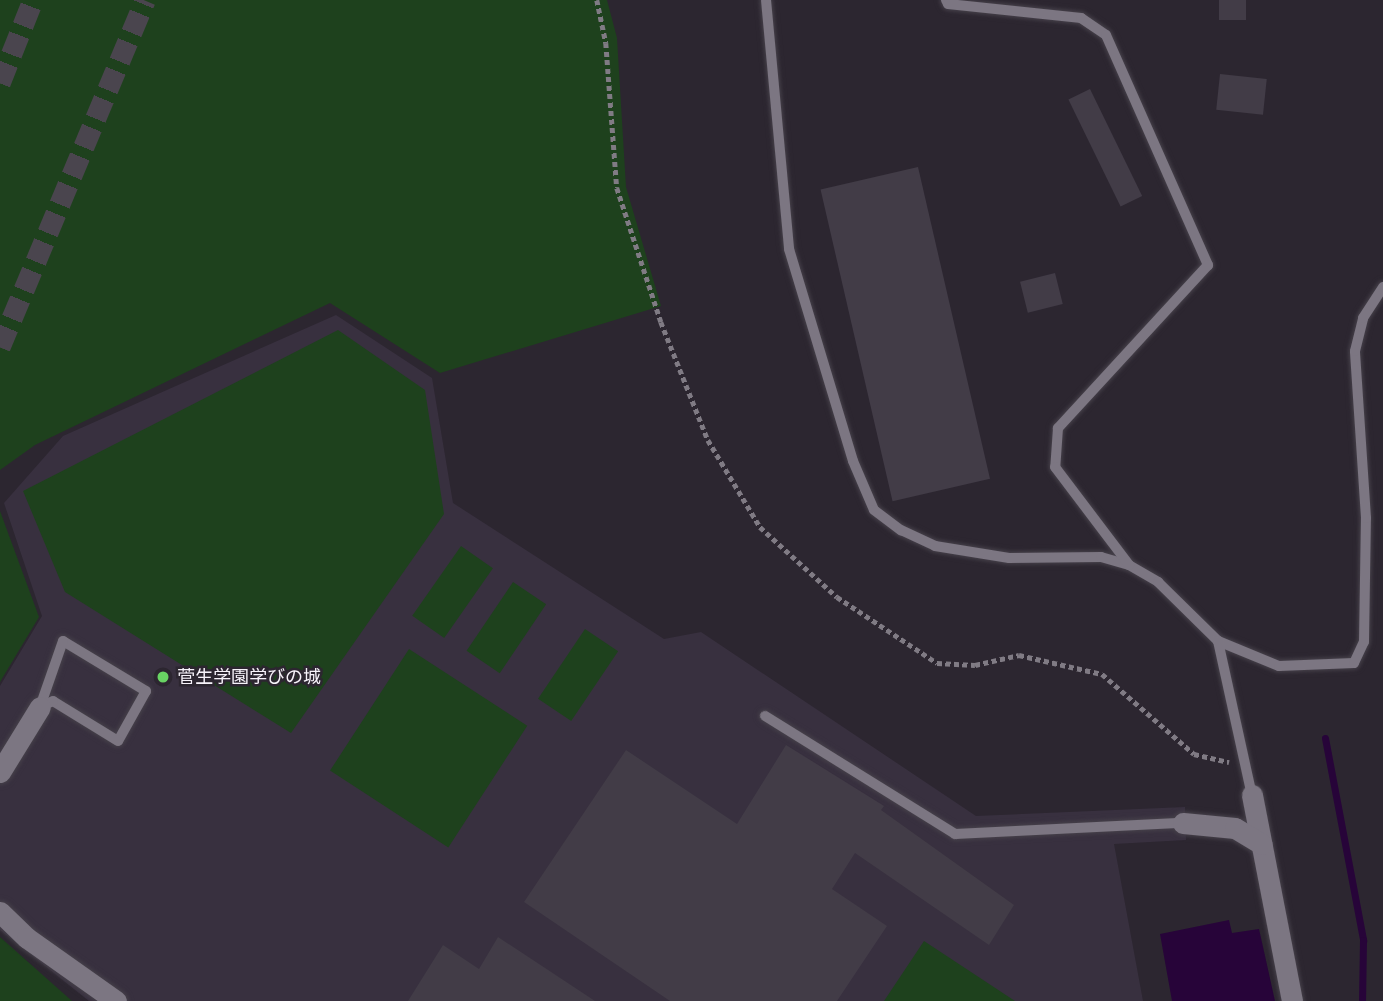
<!DOCTYPE html>
<meta charset="utf-8">
<style>
body{margin:0}
#map{position:relative;width:1383px;height:1001px;overflow:hidden;background:#2c2630;font-family:"Archivo Narrow","Noto Sans JP",sans-serif}
div>[style]{position:absolute}
.built>*{inset:0;background:#38303f}
.green>*{inset:0;background:#1e411d;transform-origin:0 0}
.water>*{inset:0;background:#270439}
.stream>*{height:7px;margin:-3.5px;padding:0 3.5px;transform-origin:3.5px;border-radius:3.5px;background:#270439}
.building>*{inset:0;background:#423c47;transform-origin:0 0}
.motorway-tunnel>*{height:21px;margin-top:-10.5px;transform-origin:0;background:repeating-linear-gradient(90deg,#4a454e 0 21px,transparent 0 31px)}
.path>*{height:4.5px;margin-top:-2.25px;transform-origin:0;background:repeating-linear-gradient(90deg,#807b84 0 5px,transparent 0 8.5px)}
.roads{filter:drop-shadow(0 0 2px #46414a) drop-shadow(0 0 2px #46414a)}
.service>*{height:10px;margin:-5px;padding:0 5px;transform-origin:5px;border-radius:5px;background:#7c7682}
.minor>*{height:21px;margin:-10.5px;padding:0 10.5px;transform-origin:10.5px;border-radius:10.5px;background:#7c7682}
.tertiary>*{height:21px;margin:-10.5px;padding:0 10.5px;transform-origin:10.5px;border-radius:10.5px;background:#7c7682}
.dots>*{width:19px;height:19px;translate:-50% -50%;box-sizing:border-box;border:4px solid #2c2630;border-radius:50%}
span{translate:-50% -50%;white-space:nowrap;text-align:center;line-height:1.15;-webkit-text-stroke:5px #2c2630;paint-order:stroke}
.poi-label{font-size:18px;color:#f7f3fa}
.left{translate:0 -50%;text-align:left}
</style>
<div id="map">
<div class="built">
<div style="clip-path:polygon(336px 315px,432px 378px,453px 503px,664px 639px,701px 632px,976px 816px,1185px 807px,1186px 840px,1114px 844px,1143px 1001px,89px 1001px,0 930px,0 686px,42px 616px,4px 503px,63px 436px)"></div>
</div>
<div class="green">
<div style="clip-path:polygon(0 0,607px 0,617px 38px,626px 187px,661px 306px,440px 373px,330px 303px,35px 445px,0 470px)"></div>
<div style="clip-path:polygon(338px 330px,425px 390px,444px 514px,291px 733px,65px 592px,23px 491px)"></div>
<div style="clip-path:polygon(0 511px,39px 617px,0 682px)"></div>
<div style="left:461px;top:546px;width:39px;height:85px;rotate:35deg"></div>
<div style="left:513px;top:582px;width:40px;height:83px;rotate:34deg"></div>
<div style="left:585px;top:629px;width:40px;height:84px;rotate:34deg"></div>
<div style="left:409px;top:649px;width:141px;height:145px;rotate:33deg"></div>
<div style="clip-path:polygon(0 937px,72px 1001px,0 1001px)"></div>
<div style="clip-path:polygon(924px 941px,1015px 1001px,884px 1001px)"></div>
</div>
<div class="water">
<div style="clip-path:polygon(1229px 920px,1232px 933px,1259px 929px,1275px 1001px,1172px 1001px,1160px 934px)"></div>
</div>
<div class="stream">
<div style="left:1325px;top:738px;width:206px;rotate:79.3deg"></div>
<div style="left:1363px;top:940px;width:61px;rotate:90.9deg"></div>
</div>
<div class="building">
<div style="left:1219px;top:0;width:27px;height:20px"></div>
<div style="left:1220px;top:74px;width:47px;height:36px;rotate:6deg"></div>
<div style="left:1090px;top:89px;width:119px;height:24px;rotate:64deg"></div>
<div style="left:918px;top:167px;width:320px;height:100px;rotate:77deg"></div>
<div style="left:1055px;top:273px;width:32px;height:36px;rotate:76deg"></div>
<div style="clip-path:polygon(786px 745px,884px 806px,881px 810px,1014px 905px,989px 945px,855px 853px,832px 889px,887px 926px,837px 1001px,670px 1001px,524px 902px,626px 750px,737px 824px)"></div>
<div style="clip-path:polygon(498px 937px,595px 1001px,408px 1001px,443px 945px,479px 969px)"></div>
</div>
<div class="motorway-tunnel">
<div style="left:0;top:83px;width:89px;rotate:-68.3deg"></div>
<div style="left:0;top:347px;width:376px;rotate:-67.3deg"></div>
</div>
<div class="path">
<div style="left:597px;top:0;width:44px;rotate:78.2deg"></div>
<div style="left:606px;top:43px;width:145px;rotate:85.7deg"></div>
<div style="left:617px;top:188px;width:141px;rotate:71.8deg"></div>
<div style="left:661px;top:322px;width:127px;rotate:68.3deg"></div>
<div style="left:708px;top:440px;width:101px;rotate:59.1deg"></div>
<div style="left:760px;top:527px;width:104px;rotate:42.3deg"></div>
<div style="left:837px;top:597px;width:120px;rotate:33.4deg"></div>
<div style="left:937px;top:663px;width:38px;rotate:3deg"></div>
<div style="left:975px;top:665px;width:45px;rotate:-12.8deg"></div>
<div style="left:1019px;top:655px;width:85px;rotate:12.9deg"></div>
<div style="left:1102px;top:674px;width:122px;rotate:41deg"></div>
<div style="left:1194px;top:754px;width:36px;rotate:13deg"></div>
</div>
<div class="roads">
<div class="service">
<div style="left:766px;top:0;width:250px;rotate:84.7deg"></div>
<div style="left:789px;top:249px;width:221px;rotate:73.2deg"></div>
<div style="left:853px;top:461px;width:53px;rotate:66.8deg"></div>
<div style="left:874px;top:510px;width:34px;rotate:37deg"></div>
<div style="left:901px;top:530px;width:38px;rotate:25deg"></div>
<div style="left:935px;top:546px;width:75px;rotate:9.2deg"></div>
<div style="left:1009px;top:558px;width:92px;rotate:-0.6deg"></div>
<div style="left:1101px;top:557px;width:29px;rotate:16deg"></div>
<div style="left:1129px;top:565px;width:34px;rotate:30deg"></div>
<div style="left:1158px;top:582px;width:84px;rotate:44.5deg"></div>
<div style="left:1218px;top:641px;width:66px;rotate:22.3deg"></div>
<div style="left:1279px;top:666px;width:75px;rotate:-2.3deg"></div>
<div style="left:1354px;top:663px;width:23px;rotate:-65deg"></div>
<div style="left:1364px;top:642px;width:124px;rotate:-89.1deg"></div>
<div style="left:1366px;top:518px;width:167px;rotate:-93.8deg"></div>
<div style="left:1355px;top:351px;width:34px;rotate:-76deg"></div>
<div style="left:1363px;top:318px;width:37px;rotate:-57deg"></div>
<div style="left:946px;top:0;width:4px;rotate:63deg"></div>
<div style="left:948px;top:4px;width:134px;rotate:6deg"></div>
<div style="left:1081px;top:18px;width:30px;rotate:34deg"></div>
<div style="left:1106px;top:35px;width:252px;rotate:66.1deg"></div>
<div style="left:1208px;top:265px;width:222px;rotate:132.6deg"></div>
<div style="left:1058px;top:428px;width:39px;rotate:94deg"></div>
<div style="left:1055px;top:467px;width:123px;rotate:52.9deg"></div>
<div style="left:63px;top:641px;width:97px;rotate:31.1deg"></div>
<div style="left:146px;top:691px;width:57px;rotate:119.2deg"></div>
<div style="left:118px;top:741px;width:76px;rotate:-148.4deg"></div>
<div style="left:53px;top:701px;width:14px;rotate:155deg"></div>
<div style="left:40px;top:707px;width:70px;rotate:-70.8deg"></div>
<div style="left:1218px;top:641px;width:158px;rotate:77.6deg"></div>
<div style="left:765px;top:716px;width:224px;rotate:31.8deg"></div>
<div style="left:955px;top:834px;width:228px;rotate:-2.8deg"></div>
</div>
<div class="minor">
<div style="left:1252px;top:795px;width:210px;rotate:79deg"></div>
<div style="left:1183px;top:823px;width:52px;rotate:5.5deg"></div>
<div style="left:1235px;top:828px;width:31px;rotate:31deg"></div>
</div>
<div class="tertiary">
<div style="left:0;top:772px;width:76px;rotate:-58.4deg"></div>
<div style="left:0;top:912px;width:37px;rotate:44deg"></div>
<div style="left:27px;top:938px;width:109px;rotate:35.3deg"></div>
</div>
</div>
<div class="dots">
<div style="left:163px;top:677px;background:#69d464"></div>
</div>
<div class="poi-label">
<span class="left" style="left:177px;top:677px">菅生学園学びの城</span>
</div>
</div>
